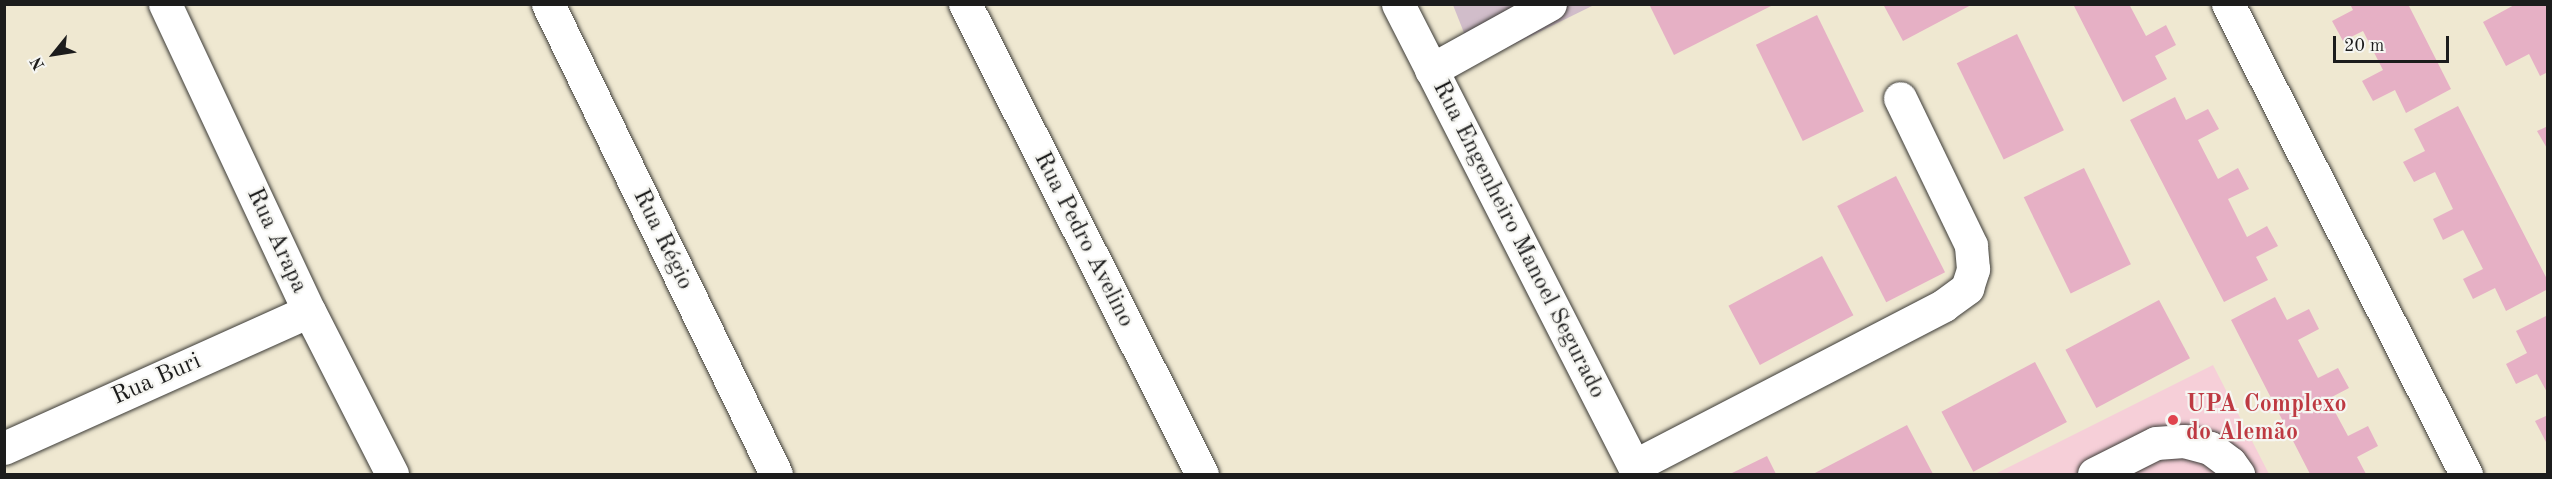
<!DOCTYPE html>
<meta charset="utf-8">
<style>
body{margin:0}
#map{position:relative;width:2552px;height:479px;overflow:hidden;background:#efe8d1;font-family:"Old Standard TT",serif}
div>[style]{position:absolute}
.built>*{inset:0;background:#f6cfd8}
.industrial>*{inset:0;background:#d1bdca}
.building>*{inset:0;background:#e6b0c5;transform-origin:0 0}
.roads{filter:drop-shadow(0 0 2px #3c3b37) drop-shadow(0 0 2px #3c3b37)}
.minor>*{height:33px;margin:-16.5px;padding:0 16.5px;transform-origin:16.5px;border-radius:16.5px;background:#fff}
.dots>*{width:16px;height:16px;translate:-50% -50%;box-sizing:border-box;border:3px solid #f6f6f2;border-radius:50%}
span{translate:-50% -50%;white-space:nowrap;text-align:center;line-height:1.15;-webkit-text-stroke:4.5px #f6f6f2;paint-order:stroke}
.street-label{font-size:24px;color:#1c1c1c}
.health-label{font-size:24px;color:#be3a42;font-weight:700}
.left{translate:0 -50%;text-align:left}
.frame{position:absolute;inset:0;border:6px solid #1c1c1c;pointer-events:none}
.north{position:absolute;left:24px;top:24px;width:60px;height:60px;-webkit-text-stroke:4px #f6f6f2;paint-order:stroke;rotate:240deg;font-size:16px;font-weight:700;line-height:24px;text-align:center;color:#1c1c1c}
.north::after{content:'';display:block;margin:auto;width:21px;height:27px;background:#1c1c1c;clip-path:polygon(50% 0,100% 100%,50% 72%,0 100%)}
.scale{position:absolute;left:2333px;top:36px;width:116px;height:27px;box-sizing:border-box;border:3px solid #1c1c1c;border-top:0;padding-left:8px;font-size:18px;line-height:21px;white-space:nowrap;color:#1c1c1c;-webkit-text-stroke:4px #f6f6f2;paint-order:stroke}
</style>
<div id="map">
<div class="built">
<div style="clip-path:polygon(2213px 365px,2269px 474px,1995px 474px)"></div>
</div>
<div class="industrial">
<div style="clip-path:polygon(1453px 5px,1594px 5px,1476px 63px)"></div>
</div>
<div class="building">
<div style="clip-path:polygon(1649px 4px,1775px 4px,1674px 55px)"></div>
<div style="clip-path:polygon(1883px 4px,1973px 4px,1903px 41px)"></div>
<div style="clip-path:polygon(2073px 4px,2129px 4px,2146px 36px,2166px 25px,2176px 45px,2155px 56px,2167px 79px,2123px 102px)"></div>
<div style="clip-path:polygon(2350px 4px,2408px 4px,2451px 89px,2406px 113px,2395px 90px,2373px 101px,2362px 81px,2383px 70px,2363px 31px,2343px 41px,2332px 21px,2353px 10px)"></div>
<div style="clip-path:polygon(2516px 4px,2548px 4px,2548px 72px,2540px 76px,2529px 54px,2506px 66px,2483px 22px)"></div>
<div style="left:1817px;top:15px;width:107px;height:68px;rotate:64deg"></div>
<div style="left:2017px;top:34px;width:107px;height:67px;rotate:64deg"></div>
<div style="clip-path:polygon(2175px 97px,2186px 120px,2208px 109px,2219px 129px,2198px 140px,2218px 179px,2238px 168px,2249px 189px,2228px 199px,2247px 237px,2267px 226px,2278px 246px,2256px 257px,2268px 280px,2224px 302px,2130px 120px)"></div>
<div style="clip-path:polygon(2458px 106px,2548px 281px,2548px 289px,2506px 311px,2495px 288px,2473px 299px,2463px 279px,2483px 269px,2463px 230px,2443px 240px,2433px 219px,2453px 209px,2435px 172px,2414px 182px,2403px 162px,2425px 151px,2414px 129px)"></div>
<div style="clip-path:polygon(2548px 126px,2548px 150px,2537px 131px)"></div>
<div style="left:2084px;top:168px;width:107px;height:67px;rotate:64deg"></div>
<div style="left:1896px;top:176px;width:108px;height:66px;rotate:63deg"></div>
<div style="left:1822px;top:256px;width:67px;height:106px;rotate:62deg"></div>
<div style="clip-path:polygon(2275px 297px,2287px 320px,2309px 309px,2319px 329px,2298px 340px,2318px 378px,2338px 368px,2349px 388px,2328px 399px,2348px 436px,2368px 426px,2378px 446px,2357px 457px,2366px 474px,2310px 474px,2231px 320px)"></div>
<div style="left:2159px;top:300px;width:66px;height:106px;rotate:62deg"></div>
<div style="clip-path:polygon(2548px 315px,2548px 394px,2537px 374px,2516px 384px,2506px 364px,2527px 353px,2516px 331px)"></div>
<div style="left:2035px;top:362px;width:68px;height:106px;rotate:62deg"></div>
<div style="clip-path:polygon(2548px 415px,2548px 441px,2546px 442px,2535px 421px)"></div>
<div style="clip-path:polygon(1907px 425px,1933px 474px,1813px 474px)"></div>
<div style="clip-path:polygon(1767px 456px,1776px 474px,1730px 474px)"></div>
</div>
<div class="roads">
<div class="minor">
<div style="left:165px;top:4px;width:339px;rotate:64.9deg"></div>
<div style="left:309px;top:311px;width:183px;rotate:63deg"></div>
<div style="left:548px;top:4px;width:522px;rotate:64.12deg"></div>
<div style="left:965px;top:4px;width:526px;rotate:63.24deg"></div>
<div style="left:1398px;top:4px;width:528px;rotate:62.95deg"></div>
<div style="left:2228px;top:4px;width:527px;rotate:63.14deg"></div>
<div style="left:1431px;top:70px;width:136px;rotate:-29deg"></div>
<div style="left:4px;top:448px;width:334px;rotate:-24.2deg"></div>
<div style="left:1634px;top:466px;width:349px;rotate:-27.4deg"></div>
<div style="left:1944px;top:305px;width:29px;rotate:-36deg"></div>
<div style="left:1967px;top:288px;width:20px;rotate:-72deg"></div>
<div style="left:1973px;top:269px;width:24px;rotate:-95deg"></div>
<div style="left:1971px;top:245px;width:163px;rotate:-115.8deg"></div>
<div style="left:2094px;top:474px;width:69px;rotate:-26.6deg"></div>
<div style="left:2156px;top:443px;width:28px;rotate:-4deg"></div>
<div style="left:2184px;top:441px;width:27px;rotate:15deg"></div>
<div style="left:2210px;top:448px;width:25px;rotate:37deg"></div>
<div style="left:2230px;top:463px;width:14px;rotate:54deg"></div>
</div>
</div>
<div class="dots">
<div style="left:2173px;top:420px;background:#e0444e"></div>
</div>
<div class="street-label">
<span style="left:662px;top:240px;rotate:64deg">Rua Régio</span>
<span style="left:1083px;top:240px;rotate:63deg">Rua Pedro Avelino</span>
<span style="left:1518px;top:240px;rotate:63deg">Rua Engenheiro Manoel Segurado</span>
<span style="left:276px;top:241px;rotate:65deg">Rua Arapa</span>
<span style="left:157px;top:380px;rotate:-24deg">Rua Buri</span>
</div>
<div class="health-label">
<span class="left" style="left:2186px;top:420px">UPA Complexo<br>do Alemão</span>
</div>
<div class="frame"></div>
<div class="north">N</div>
<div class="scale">20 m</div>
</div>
